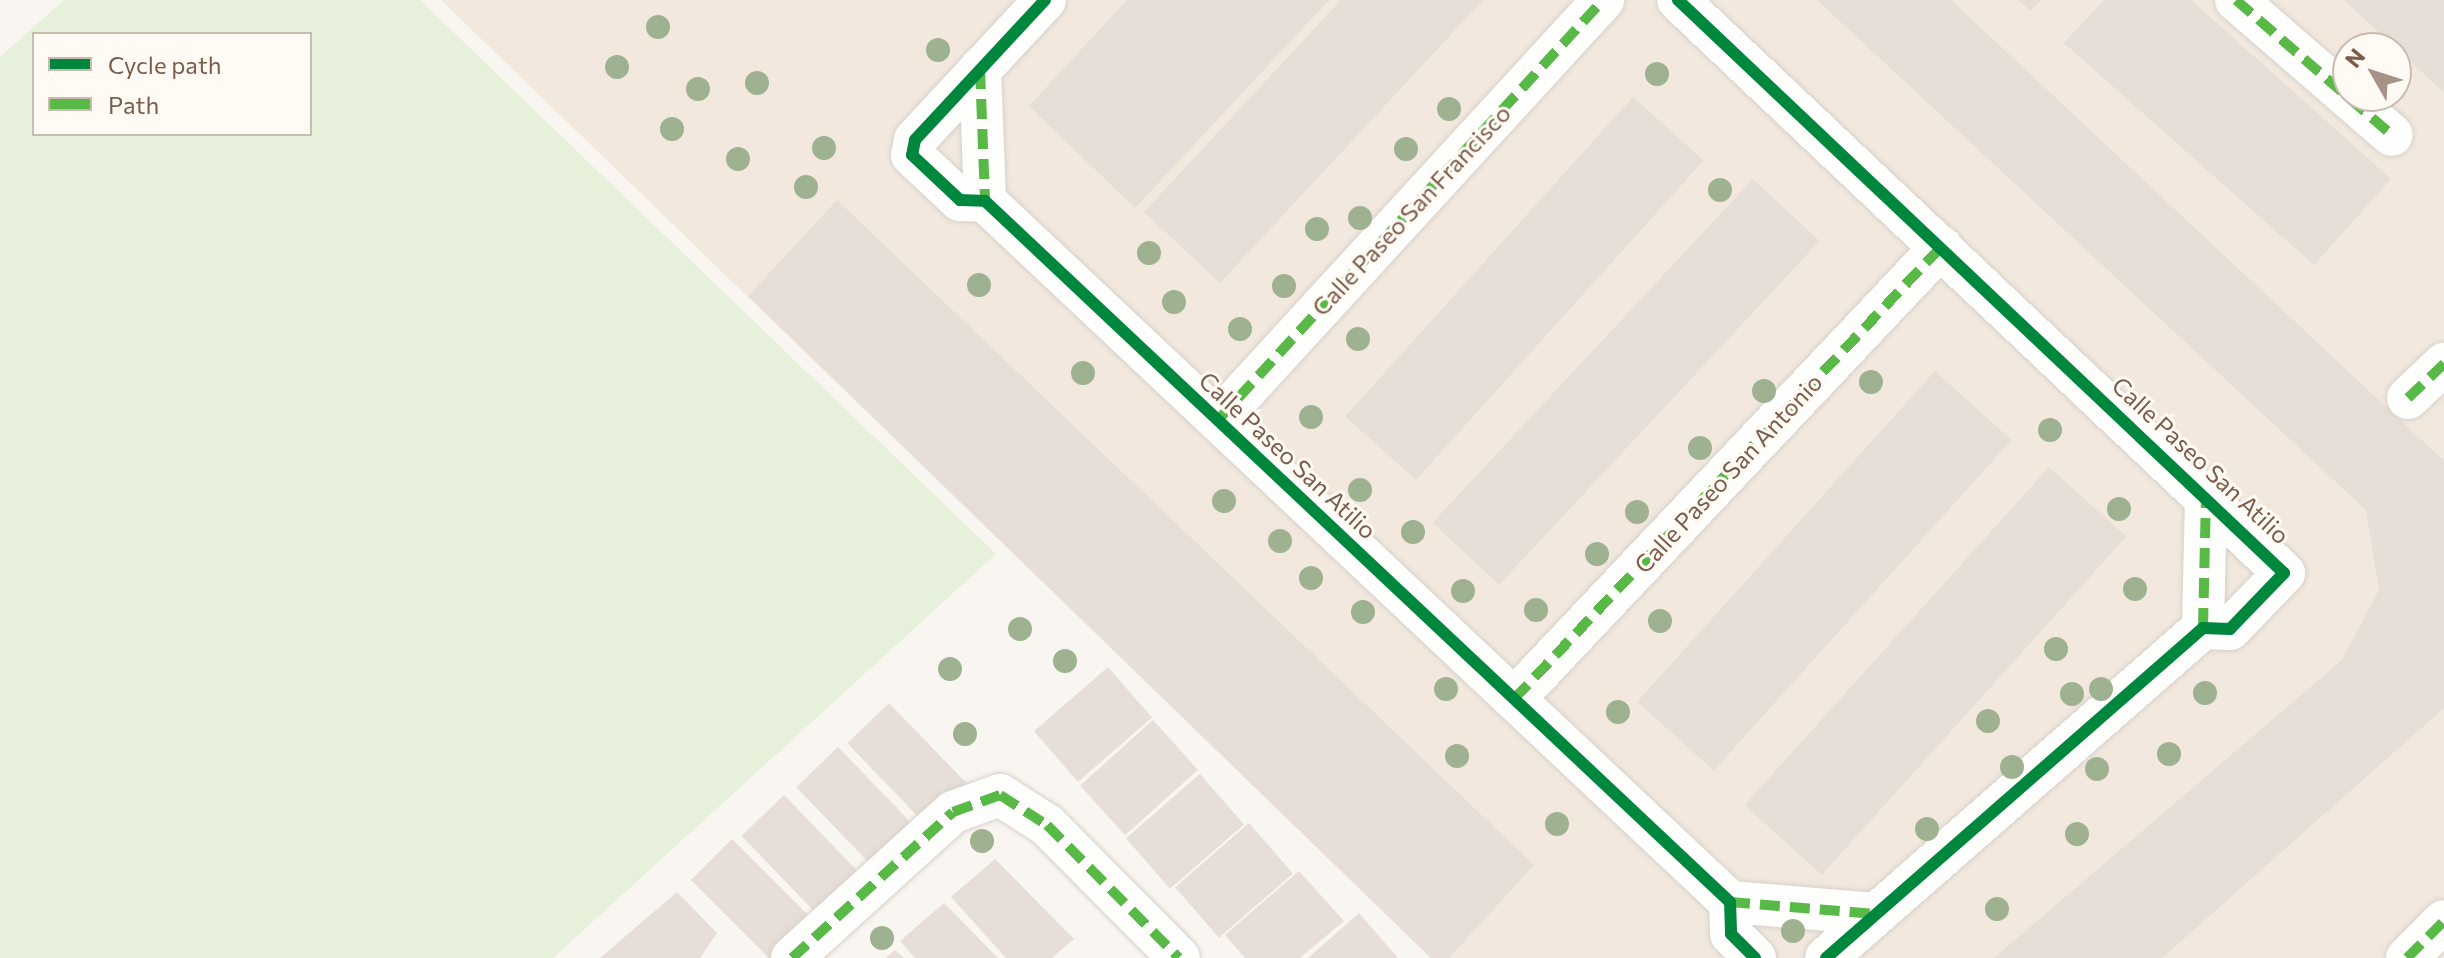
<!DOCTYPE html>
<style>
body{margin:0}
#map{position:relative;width:2444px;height:958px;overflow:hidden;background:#f9f5f0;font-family:Commissioner,sans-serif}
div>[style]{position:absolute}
.residential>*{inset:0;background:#f2e8de}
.green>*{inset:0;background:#e7f0db}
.building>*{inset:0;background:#e6ded7;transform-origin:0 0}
.roads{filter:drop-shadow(0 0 2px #d7d1cb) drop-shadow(0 0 2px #d7d1cb)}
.street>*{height:42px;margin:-21px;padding:0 21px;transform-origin:21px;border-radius:21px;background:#fefefd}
.quiet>*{height:10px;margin-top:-5px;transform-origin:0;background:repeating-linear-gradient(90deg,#58b947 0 20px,transparent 0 30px)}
.cycleway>*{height:12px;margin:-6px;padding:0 6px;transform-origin:6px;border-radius:6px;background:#00873e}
.trees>*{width:24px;height:24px;margin:-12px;border-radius:50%;background:#9eb190}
span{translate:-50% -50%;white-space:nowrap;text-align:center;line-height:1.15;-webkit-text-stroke:6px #fffaf3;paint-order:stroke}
.street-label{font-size:24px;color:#7a5c4d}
.legend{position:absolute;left:32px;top:32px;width:280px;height:104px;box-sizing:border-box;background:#fffaf3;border:2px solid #cabbb1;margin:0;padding:10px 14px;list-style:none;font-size:24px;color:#7a5c4d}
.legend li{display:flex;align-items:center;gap:16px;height:40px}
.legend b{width:40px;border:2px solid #cabbb1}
.north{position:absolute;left:2332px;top:32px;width:80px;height:80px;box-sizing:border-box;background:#fffaf3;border:2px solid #cabbb1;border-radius:50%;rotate:309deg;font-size:22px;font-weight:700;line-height:32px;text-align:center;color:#7a5c4d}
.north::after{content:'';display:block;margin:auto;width:28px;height:36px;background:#a69286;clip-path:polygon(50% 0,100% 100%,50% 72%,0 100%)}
</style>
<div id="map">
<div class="residential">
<div style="clip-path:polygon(evenodd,441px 0,2444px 0,2444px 958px,1431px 958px,441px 0,2348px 48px,2396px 48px,2396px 96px,2348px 96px,2348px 48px)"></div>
</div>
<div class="green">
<div style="clip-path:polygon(evenodd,64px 0,420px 0,996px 554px,553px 958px,0 958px,0 57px,64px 0,34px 34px,310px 34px,310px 134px,34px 134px,34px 34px)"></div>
</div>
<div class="building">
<div style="clip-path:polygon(1127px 0,1329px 0,1135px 208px,1029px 106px)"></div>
<div style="clip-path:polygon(1341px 0,1483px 0,1220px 283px,1144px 212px)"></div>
<div style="clip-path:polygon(1817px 0,1951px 0,2444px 461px,2444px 708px,2162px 958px,1994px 958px,2342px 660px,2379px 590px,2366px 510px)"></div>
<div style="clip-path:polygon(2018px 0,2041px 0,2031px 11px)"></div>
<div style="clip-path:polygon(2104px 0,2191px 0,2391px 179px,2314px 265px,2064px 43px)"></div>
<div style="clip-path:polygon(2344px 0,2444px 0,2444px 93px,2396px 48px)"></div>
<div style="left:1633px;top:97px;width:95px;height:430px;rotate:42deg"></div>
<div style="left:1753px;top:179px;width:91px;height:470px;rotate:43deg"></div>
<div style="clip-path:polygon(837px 200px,1534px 865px,1449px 958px,1431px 958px,748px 296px)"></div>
<div style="left:1935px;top:371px;width:103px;height:445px;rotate:42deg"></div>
<div style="left:2049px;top:467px;width:104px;height:455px;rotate:42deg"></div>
<div style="left:1108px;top:667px;width:67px;height:98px;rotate:49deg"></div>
<div style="left:889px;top:703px;width:113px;height:58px;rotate:46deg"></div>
<div style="left:1153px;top:720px;width:67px;height:98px;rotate:48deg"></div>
<div style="left:838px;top:747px;width:113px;height:58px;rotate:46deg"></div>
<div style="left:1200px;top:774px;width:67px;height:98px;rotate:49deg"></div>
<div style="left:784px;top:795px;width:112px;height:59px;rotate:46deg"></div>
<div style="left:1249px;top:823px;width:67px;height:98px;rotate:49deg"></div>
<div style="left:732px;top:839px;width:112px;height:58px;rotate:45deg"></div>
<div style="clip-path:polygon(995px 859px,1074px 939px,1052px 958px,1006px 958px,951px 897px)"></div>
<div style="clip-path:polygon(1299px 871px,1344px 921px,1300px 958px,1245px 958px,1225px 935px)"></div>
<div style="clip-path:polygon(677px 892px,717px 933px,700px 958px,600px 958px)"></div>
<div style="clip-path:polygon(944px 903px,998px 958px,915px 958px,900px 941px)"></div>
<div style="clip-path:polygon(1359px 913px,1398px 958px,1308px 958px)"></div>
<div style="clip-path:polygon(895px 950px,904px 958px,886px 958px)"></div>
</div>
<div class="roads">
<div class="street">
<div style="left:1045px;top:0;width:191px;rotate:132.9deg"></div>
<div style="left:915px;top:140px;width:15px;rotate:101deg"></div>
<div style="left:912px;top:155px;width:66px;rotate:43.2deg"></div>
<div style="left:960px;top:200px;width:25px;rotate:2deg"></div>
<div style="left:985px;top:201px;width:1023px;rotate:43.26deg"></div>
<div style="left:1730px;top:902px;width:32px;rotate:88deg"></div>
<div style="left:1731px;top:934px;width:34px;rotate:45deg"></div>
<div style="left:1678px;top:0;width:834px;rotate:43.4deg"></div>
<div style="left:2284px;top:573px;width:78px;rotate:134deg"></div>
<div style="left:2230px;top:629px;width:27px;rotate:-178deg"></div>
<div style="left:2203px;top:628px;width:501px;rotate:138.8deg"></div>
<div style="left:2236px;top:0;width:206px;rotate:40.9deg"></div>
<div style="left:980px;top:69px;width:132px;rotate:87.8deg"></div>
<div style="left:2408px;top:398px;width:50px;rotate:-43.4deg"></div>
<div style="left:1218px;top:420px;width:570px;rotate:-47.49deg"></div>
<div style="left:2203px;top:628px;width:133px;rotate:-88.7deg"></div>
<div style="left:1514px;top:699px;width:622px;rotate:-46.63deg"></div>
<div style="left:1730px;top:902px;width:146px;rotate:4.7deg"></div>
<div style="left:792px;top:958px;width:217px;rotate:-42.2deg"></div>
<div style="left:953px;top:812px;width:50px;rotate:-19.9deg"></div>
<div style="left:1000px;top:795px;width:56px;rotate:32.6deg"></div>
<div style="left:1047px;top:825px;width:187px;rotate:45.2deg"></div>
<div style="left:2407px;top:958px;width:52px;rotate:-45deg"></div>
</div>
</div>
<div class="quiet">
<div style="left:2236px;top:0;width:206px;rotate:40.9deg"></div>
<div style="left:980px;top:69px;width:132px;rotate:87.8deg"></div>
<div style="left:2408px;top:398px;width:50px;rotate:-43.4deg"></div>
<div style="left:1218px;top:420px;width:570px;rotate:-47.49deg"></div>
<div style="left:2203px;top:628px;width:132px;rotate:-88.7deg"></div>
<div style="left:1514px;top:699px;width:622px;rotate:-46.63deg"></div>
<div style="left:1730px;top:902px;width:146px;rotate:4.7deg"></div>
<div style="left:792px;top:958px;width:217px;rotate:-42.2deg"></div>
<div style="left:953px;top:812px;width:50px;rotate:-19.9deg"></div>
<div style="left:1000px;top:795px;width:56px;rotate:32.6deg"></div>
<div style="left:1047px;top:825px;width:187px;rotate:45.2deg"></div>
<div style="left:2407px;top:958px;width:52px;rotate:-45deg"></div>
</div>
<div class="cycleway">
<div style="left:1045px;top:0;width:191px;rotate:132.9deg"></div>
<div style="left:915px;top:140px;width:15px;rotate:101deg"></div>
<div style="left:912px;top:155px;width:66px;rotate:43.2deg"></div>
<div style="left:960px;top:200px;width:25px;rotate:2deg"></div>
<div style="left:985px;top:201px;width:1023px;rotate:43.26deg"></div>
<div style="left:1730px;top:902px;width:32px;rotate:88deg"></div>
<div style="left:1731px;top:934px;width:34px;rotate:45deg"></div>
<div style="left:1678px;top:0;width:834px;rotate:43.4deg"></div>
<div style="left:2284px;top:573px;width:78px;rotate:134deg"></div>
<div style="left:2230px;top:629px;width:27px;rotate:-178deg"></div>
<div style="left:2203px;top:628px;width:501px;rotate:138.8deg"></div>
</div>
<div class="trees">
<div style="left:658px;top:27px"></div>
<div style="left:938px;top:50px"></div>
<div style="left:617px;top:67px"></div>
<div style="left:1657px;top:74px"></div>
<div style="left:757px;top:83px"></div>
<div style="left:698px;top:89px"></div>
<div style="left:1449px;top:109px"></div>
<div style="left:672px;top:129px"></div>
<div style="left:824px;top:148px"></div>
<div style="left:1406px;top:149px"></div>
<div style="left:738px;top:159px"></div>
<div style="left:806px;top:187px"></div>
<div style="left:1720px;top:190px"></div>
<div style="left:1360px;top:218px"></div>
<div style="left:1317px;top:229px"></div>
<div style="left:1149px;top:253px"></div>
<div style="left:979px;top:285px"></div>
<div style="left:1284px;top:286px"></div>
<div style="left:1174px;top:302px"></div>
<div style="left:1240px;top:329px"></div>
<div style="left:1358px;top:339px"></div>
<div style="left:1083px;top:373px"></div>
<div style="left:1871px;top:382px"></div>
<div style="left:1764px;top:391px"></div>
<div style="left:1311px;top:417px"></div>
<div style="left:2050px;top:430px"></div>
<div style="left:1700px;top:448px"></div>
<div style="left:1360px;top:490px"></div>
<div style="left:1224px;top:501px"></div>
<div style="left:2119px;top:509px"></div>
<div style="left:1637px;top:512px"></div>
<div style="left:1413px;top:532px"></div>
<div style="left:1280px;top:541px"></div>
<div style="left:1597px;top:554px"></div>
<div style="left:1311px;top:578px"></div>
<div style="left:2135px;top:589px"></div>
<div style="left:1463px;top:591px"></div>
<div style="left:1536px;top:610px"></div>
<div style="left:1363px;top:612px"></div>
<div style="left:1660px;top:621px"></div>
<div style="left:1020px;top:629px"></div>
<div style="left:2056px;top:649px"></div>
<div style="left:1065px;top:661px"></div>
<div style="left:950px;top:669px"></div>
<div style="left:1446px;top:689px"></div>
<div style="left:2101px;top:689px"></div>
<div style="left:2205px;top:693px"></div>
<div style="left:2072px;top:694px"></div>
<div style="left:1618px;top:712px"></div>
<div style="left:1988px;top:721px"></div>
<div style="left:965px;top:734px"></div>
<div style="left:2169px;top:754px"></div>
<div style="left:1457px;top:756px"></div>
<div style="left:2012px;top:767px"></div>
<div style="left:2097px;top:769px"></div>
<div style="left:1557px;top:824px"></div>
<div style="left:1927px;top:829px"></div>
<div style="left:2077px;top:834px"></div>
<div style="left:982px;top:841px"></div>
<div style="left:1997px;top:909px"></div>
<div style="left:1793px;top:931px"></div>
<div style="left:882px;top:938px"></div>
</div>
<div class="street-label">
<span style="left:1411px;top:210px;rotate:-47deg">Calle Paseo San Francisco</span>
<span style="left:1288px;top:455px;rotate:43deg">Calle Paseo San Atilio</span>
<span style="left:2201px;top:460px;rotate:43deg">Calle Paseo San Atilio</span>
<span style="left:1728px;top:473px;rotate:-47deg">Calle Paseo San Antonio</span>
</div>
<ul class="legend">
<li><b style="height:10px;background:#00873e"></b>Cycle path</li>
<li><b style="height:10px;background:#58b947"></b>Path</li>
</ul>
<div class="north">N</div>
</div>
